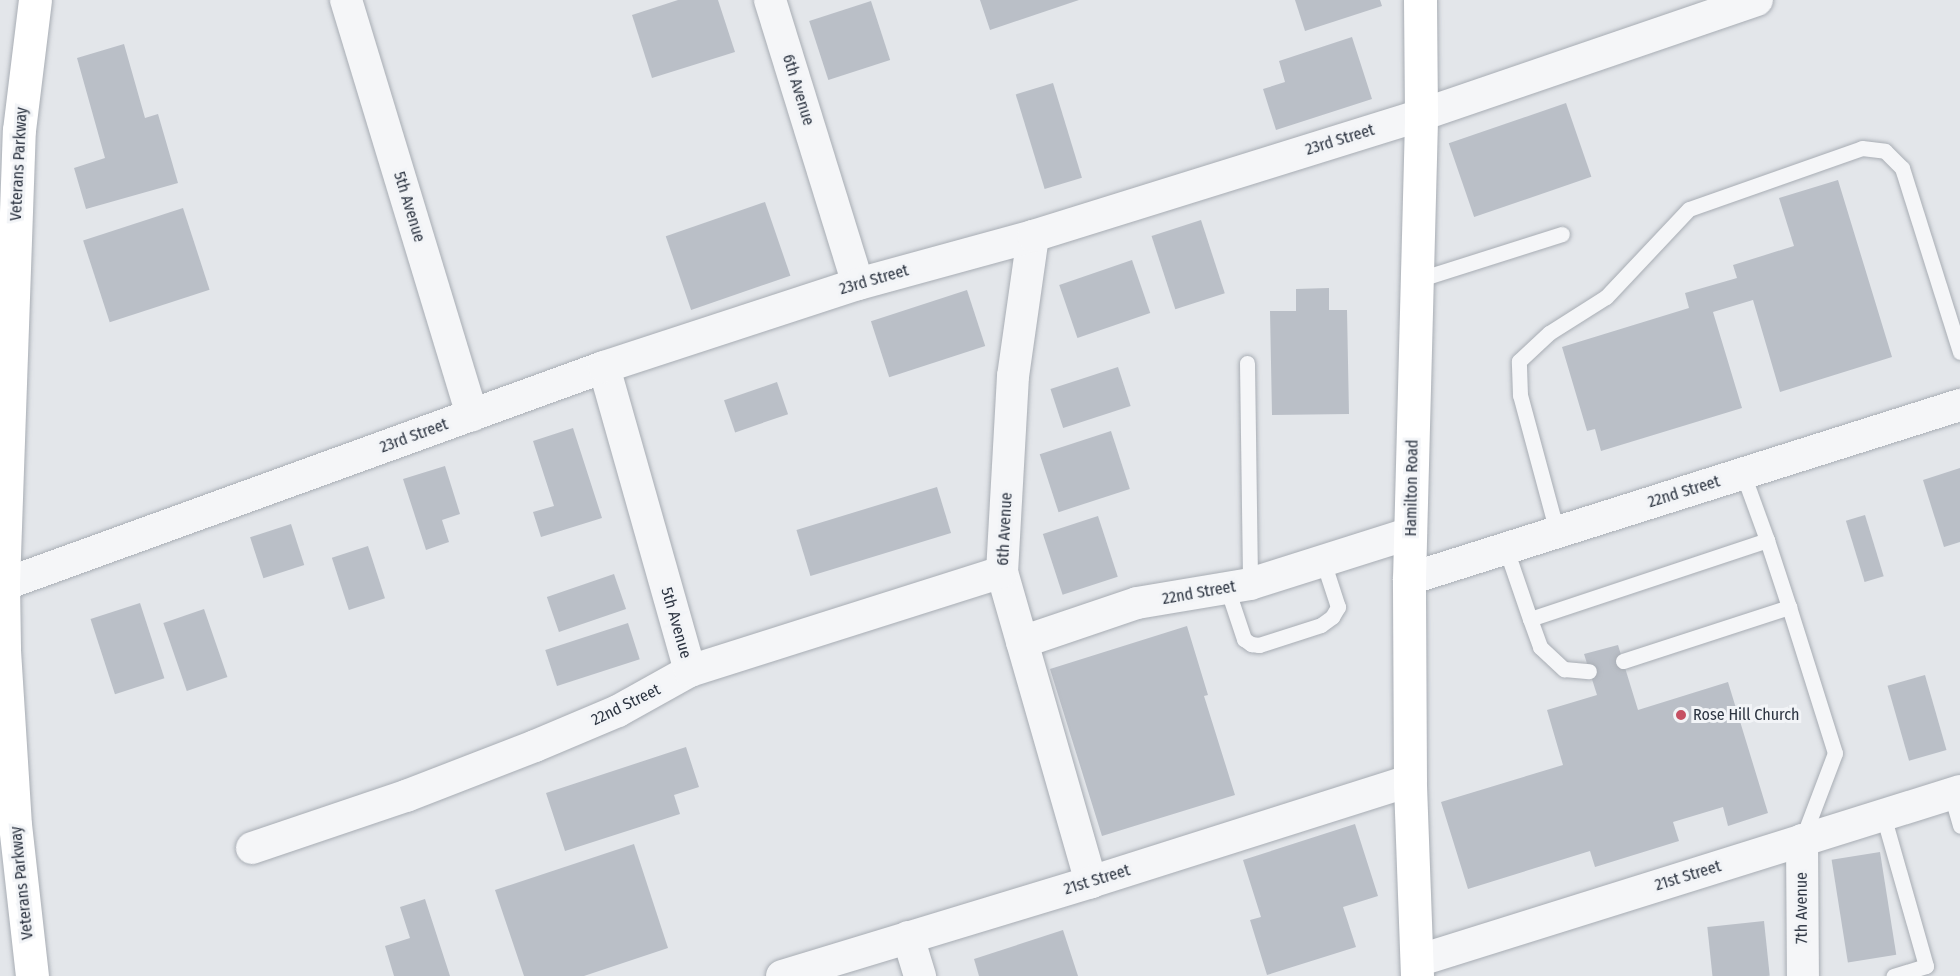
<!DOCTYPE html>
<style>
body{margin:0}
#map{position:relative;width:1960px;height:976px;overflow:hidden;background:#e3e6ea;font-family:"Fira Sans Condensed",sans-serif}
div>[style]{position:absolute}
.building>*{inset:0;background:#babfc7;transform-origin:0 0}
.roads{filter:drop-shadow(0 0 2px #a8adb4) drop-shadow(0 0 2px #a8adb4)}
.lane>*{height:15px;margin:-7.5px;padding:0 7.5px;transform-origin:7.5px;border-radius:7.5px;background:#f5f6f8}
.street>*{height:32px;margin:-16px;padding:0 16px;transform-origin:16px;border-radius:16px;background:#f5f6f8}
.secondary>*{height:33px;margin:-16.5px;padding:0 16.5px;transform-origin:16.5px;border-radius:16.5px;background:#fff}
.primary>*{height:33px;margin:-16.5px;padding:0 16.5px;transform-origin:16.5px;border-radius:16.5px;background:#fff}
.dots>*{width:16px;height:16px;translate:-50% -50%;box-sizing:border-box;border:3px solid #f2f4f7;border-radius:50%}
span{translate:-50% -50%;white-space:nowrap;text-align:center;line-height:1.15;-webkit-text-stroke:6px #f2f4f7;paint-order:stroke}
.street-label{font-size:16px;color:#2c3441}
.poi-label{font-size:16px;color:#2c3441}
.left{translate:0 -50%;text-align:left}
</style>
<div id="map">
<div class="building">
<div style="clip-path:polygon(678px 0,718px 0,735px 52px,652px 78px,632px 15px)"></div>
<div style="clip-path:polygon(980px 0,1079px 0,990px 30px)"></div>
<div style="clip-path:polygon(1295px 0,1380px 0,1382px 6px,1305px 31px)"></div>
<div style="left:871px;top:1px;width:62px;height:65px;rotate:72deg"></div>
<div style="clip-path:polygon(1352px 37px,1372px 99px,1276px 130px,1263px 89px,1285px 82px,1279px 61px)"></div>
<div style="clip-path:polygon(124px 44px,145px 118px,158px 114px,178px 183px,86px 209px,74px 168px,105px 158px,77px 58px)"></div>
<div style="left:1053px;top:83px;width:99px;height:39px;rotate:73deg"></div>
<div style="left:1566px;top:103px;width:78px;height:124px;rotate:71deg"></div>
<div style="clip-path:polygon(1838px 180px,1892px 357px,1780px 392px,1753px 300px,1713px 312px,1742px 408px,1601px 451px,1595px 429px,1587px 431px,1562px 347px,1689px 308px,1685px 293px,1737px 278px,1733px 265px,1794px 246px,1779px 198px)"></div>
<div style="left:765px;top:202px;width:78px;height:105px;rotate:71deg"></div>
<div style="left:183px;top:208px;width:86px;height:105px;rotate:72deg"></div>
<div style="left:1201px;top:220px;width:77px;height:52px;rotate:72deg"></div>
<div style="left:1132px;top:260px;width:56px;height:77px;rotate:71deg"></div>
<div style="clip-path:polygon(1329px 288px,1329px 310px,1347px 310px,1349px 414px,1272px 415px,1270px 311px,1296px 311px,1296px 289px)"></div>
<div style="left:967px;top:290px;width:59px;height:101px;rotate:72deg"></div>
<div style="left:1118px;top:367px;width:41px;height:71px;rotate:72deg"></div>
<div style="left:777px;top:382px;width:34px;height:56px;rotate:71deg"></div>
<div style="clip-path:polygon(573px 428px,602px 518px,541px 537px,533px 512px,554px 506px,533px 441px)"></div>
<div style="left:1111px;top:431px;width:61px;height:75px;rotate:72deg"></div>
<div style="clip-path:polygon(445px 466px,460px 514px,442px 520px,449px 542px,426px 550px,403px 479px)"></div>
<div style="clip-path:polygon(1960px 468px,1960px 542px,1944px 547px,1923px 480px)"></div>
<div style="left:937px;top:487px;width:48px;height:147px;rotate:73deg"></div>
<div style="left:1865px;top:515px;width:64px;height:20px;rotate:73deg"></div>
<div style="left:1098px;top:516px;width:64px;height:58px;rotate:72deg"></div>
<div style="left:291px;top:524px;width:43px;height:43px;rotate:72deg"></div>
<div style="left:368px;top:546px;width:55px;height:38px;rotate:72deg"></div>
<div style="left:614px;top:574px;width:37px;height:71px;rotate:71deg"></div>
<div style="left:140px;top:603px;width:79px;height:52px;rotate:72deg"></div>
<div style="left:204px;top:609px;width:72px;height:43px;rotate:71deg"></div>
<div style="left:628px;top:623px;width:38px;height:87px;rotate:72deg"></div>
<div style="clip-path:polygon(1187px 626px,1208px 695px,1204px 696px,1235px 795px,1102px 836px,1050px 669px)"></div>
<div style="clip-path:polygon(1618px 645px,1638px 710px,1728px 682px,1768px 813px,1728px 826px,1723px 807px,1673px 822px,1679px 841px,1595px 867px,1590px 851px,1468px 889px,1441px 802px,1563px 765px,1547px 710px,1597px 695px,1584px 654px)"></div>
<div style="left:1925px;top:675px;width:78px;height:39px;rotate:74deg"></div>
<div style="clip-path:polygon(686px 747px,699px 787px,674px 795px,680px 814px,565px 851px,546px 793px)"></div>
<div style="clip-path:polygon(1355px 824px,1378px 896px,1343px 907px,1356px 947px,1267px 975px,1250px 920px,1261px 917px,1243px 860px)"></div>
<div style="clip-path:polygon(634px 844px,668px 948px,584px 976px,524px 976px,495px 890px)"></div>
<div style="left:1880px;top:852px;width:104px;height:49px;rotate:81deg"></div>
<div style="clip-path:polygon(425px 899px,450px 976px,394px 976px,385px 946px,410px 938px,400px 907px)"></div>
<div style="left:1764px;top:921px;width:55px;height:57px;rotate:84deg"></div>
<div style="clip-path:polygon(1063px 930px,1078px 976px,979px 976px,974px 959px)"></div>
</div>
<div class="roads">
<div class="lane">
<div style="left:1417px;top:280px;width:152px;rotate:-17.6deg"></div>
<div style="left:1247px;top:363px;width:221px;rotate:89.2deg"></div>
<div style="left:1557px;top:532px;width:142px;rotate:-105.1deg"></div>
<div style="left:1520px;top:395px;width:34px;rotate:-92deg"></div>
<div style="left:1519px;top:361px;width:41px;rotate:-43deg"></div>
<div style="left:1549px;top:333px;width:67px;rotate:-32.3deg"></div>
<div style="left:1606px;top:297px;width:121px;rotate:-46.7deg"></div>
<div style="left:1689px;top:209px;width:183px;rotate:-19.4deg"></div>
<div style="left:1862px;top:148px;width:23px;rotate:7deg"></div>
<div style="left:1885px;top:151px;width:24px;rotate:45deg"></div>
<div style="left:1902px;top:168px;width:193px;rotate:72.5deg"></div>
<div style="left:1506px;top:549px;width:74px;rotate:71.1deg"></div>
<div style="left:1530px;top:619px;width:250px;rotate:-18.4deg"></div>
<div style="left:1767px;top:540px;width:70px;rotate:-110deg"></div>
<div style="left:1227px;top:588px;width:54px;rotate:71.6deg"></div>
<div style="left:1244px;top:639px;width:9px;rotate:36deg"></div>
<div style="left:1251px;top:644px;width:8px;rotate:7deg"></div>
<div style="left:1259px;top:645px;width:65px;rotate:-17.9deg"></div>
<div style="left:1321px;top:625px;width:14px;rotate:-36deg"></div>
<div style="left:1332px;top:617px;width:12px;rotate:-59deg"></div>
<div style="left:1338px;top:607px;width:48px;rotate:-108.1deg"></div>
<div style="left:1789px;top:607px;width:153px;rotate:72.5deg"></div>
<div style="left:1835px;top:753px;width:93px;rotate:110.8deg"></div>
<div style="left:1530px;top:619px;width:30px;rotate:70deg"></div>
<div style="left:1540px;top:647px;width:33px;rotate:43deg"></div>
<div style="left:1564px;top:669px;width:25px;rotate:5deg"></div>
<div style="left:1623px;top:661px;width:175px;rotate:-18deg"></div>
<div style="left:1789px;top:607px;width:71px;rotate:-108.2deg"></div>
<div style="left:1951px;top:794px;width:33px;rotate:74deg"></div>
<div style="left:1883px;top:815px;width:157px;rotate:74.1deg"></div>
<div style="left:1926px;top:966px;width:34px;rotate:163deg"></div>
</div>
<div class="street">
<div style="left:346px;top:0;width:434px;rotate:73.1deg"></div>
<div style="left:770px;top:0;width:297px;rotate:72.8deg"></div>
<div style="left:1033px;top:236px;width:141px;rotate:98.1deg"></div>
<div style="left:1013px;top:376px;width:196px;rotate:93.2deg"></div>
<div style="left:1002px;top:572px;width:323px;rotate:74deg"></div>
<div style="left:604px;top:367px;width:316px;rotate:74.2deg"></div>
<div style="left:1409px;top:579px;width:578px;rotate:-17.53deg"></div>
<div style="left:0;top:586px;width:642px;rotate:-19.93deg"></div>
<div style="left:604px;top:367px;width:267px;rotate:-18.1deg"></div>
<div style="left:858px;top:284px;width:181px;rotate:-15.3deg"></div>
<div style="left:1033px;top:236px;width:406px;rotate:-17.3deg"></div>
<div style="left:1421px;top:115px;width:355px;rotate:-18.9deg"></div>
<div style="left:1022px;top:642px;width:121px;rotate:-18.7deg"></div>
<div style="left:1137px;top:603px;width:115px;rotate:-9.5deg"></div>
<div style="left:1250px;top:584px;width:169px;rotate:-17.6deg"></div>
<div style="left:1802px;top:840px;width:136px;rotate:89.6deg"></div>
<div style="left:252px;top:848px;width:163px;rotate:-18.7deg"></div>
<div style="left:406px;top:796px;width:138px;rotate:-21.2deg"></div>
<div style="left:535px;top:746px;width:90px;rotate:-22.9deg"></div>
<div style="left:618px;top:711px;width:82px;rotate:-29.1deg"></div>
<div style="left:690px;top:671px;width:327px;rotate:-17.6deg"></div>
<div style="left:908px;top:937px;width:41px;rotate:72.9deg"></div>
<div style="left:1417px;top:961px;width:569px;rotate:-17.38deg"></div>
<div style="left:782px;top:976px;width:323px;rotate:-16.9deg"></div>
<div style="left:1091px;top:882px;width:335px;rotate:-17.6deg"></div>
</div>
<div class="secondary">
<div style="left:1417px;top:976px;width:195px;rotate:-92.1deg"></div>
<div style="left:1410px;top:781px;width:202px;rotate:-90.3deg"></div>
<div style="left:1409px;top:579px;width:464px;rotate:-88.5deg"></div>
<div style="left:1421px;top:115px;width:115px;rotate:-90.5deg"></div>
</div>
<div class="primary">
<div style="left:32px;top:976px;width:152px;rotate:-96.4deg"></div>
<div style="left:15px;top:825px;width:177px;rotate:-93.6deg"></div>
<div style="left:4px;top:648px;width:64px;rotate:-90.9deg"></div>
<div style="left:3px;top:584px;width:454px;rotate:-88deg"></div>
<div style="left:19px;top:130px;width:131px;rotate:-83deg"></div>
</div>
</div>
<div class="dots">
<div style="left:1681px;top:715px;background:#c65063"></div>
</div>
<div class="street-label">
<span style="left:798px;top:90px;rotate:73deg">6th Avenue</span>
<span style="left:1340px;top:140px;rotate:-17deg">23rd Street</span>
<span style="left:19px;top:164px;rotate:-87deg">Veterans Parkway</span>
<span style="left:409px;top:207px;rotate:73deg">5th Avenue</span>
<span style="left:874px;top:280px;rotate:-16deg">23rd Street</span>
<span style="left:414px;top:436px;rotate:-20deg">23rd Street</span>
<span style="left:1412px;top:488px;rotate:-89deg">Hamilton Road</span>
<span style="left:1684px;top:492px;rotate:-17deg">22nd Street</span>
<span style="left:1005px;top:529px;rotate:-87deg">6th Avenue</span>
<span style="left:1199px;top:593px;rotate:-10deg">22nd Street</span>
<span style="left:676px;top:623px;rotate:74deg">5th Avenue</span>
<span style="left:626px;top:705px;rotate:-26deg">22nd Street</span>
<span style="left:1688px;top:876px;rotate:-17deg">21st Street</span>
<span style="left:1097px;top:880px;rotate:-17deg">21st Street</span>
<span style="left:22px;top:883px;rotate:-96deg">Veterans Parkway</span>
<span style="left:1802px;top:908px;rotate:-90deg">7th Avenue</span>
</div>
<div class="poi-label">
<span class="left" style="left:1693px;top:715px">Rose Hill Church</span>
</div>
</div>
